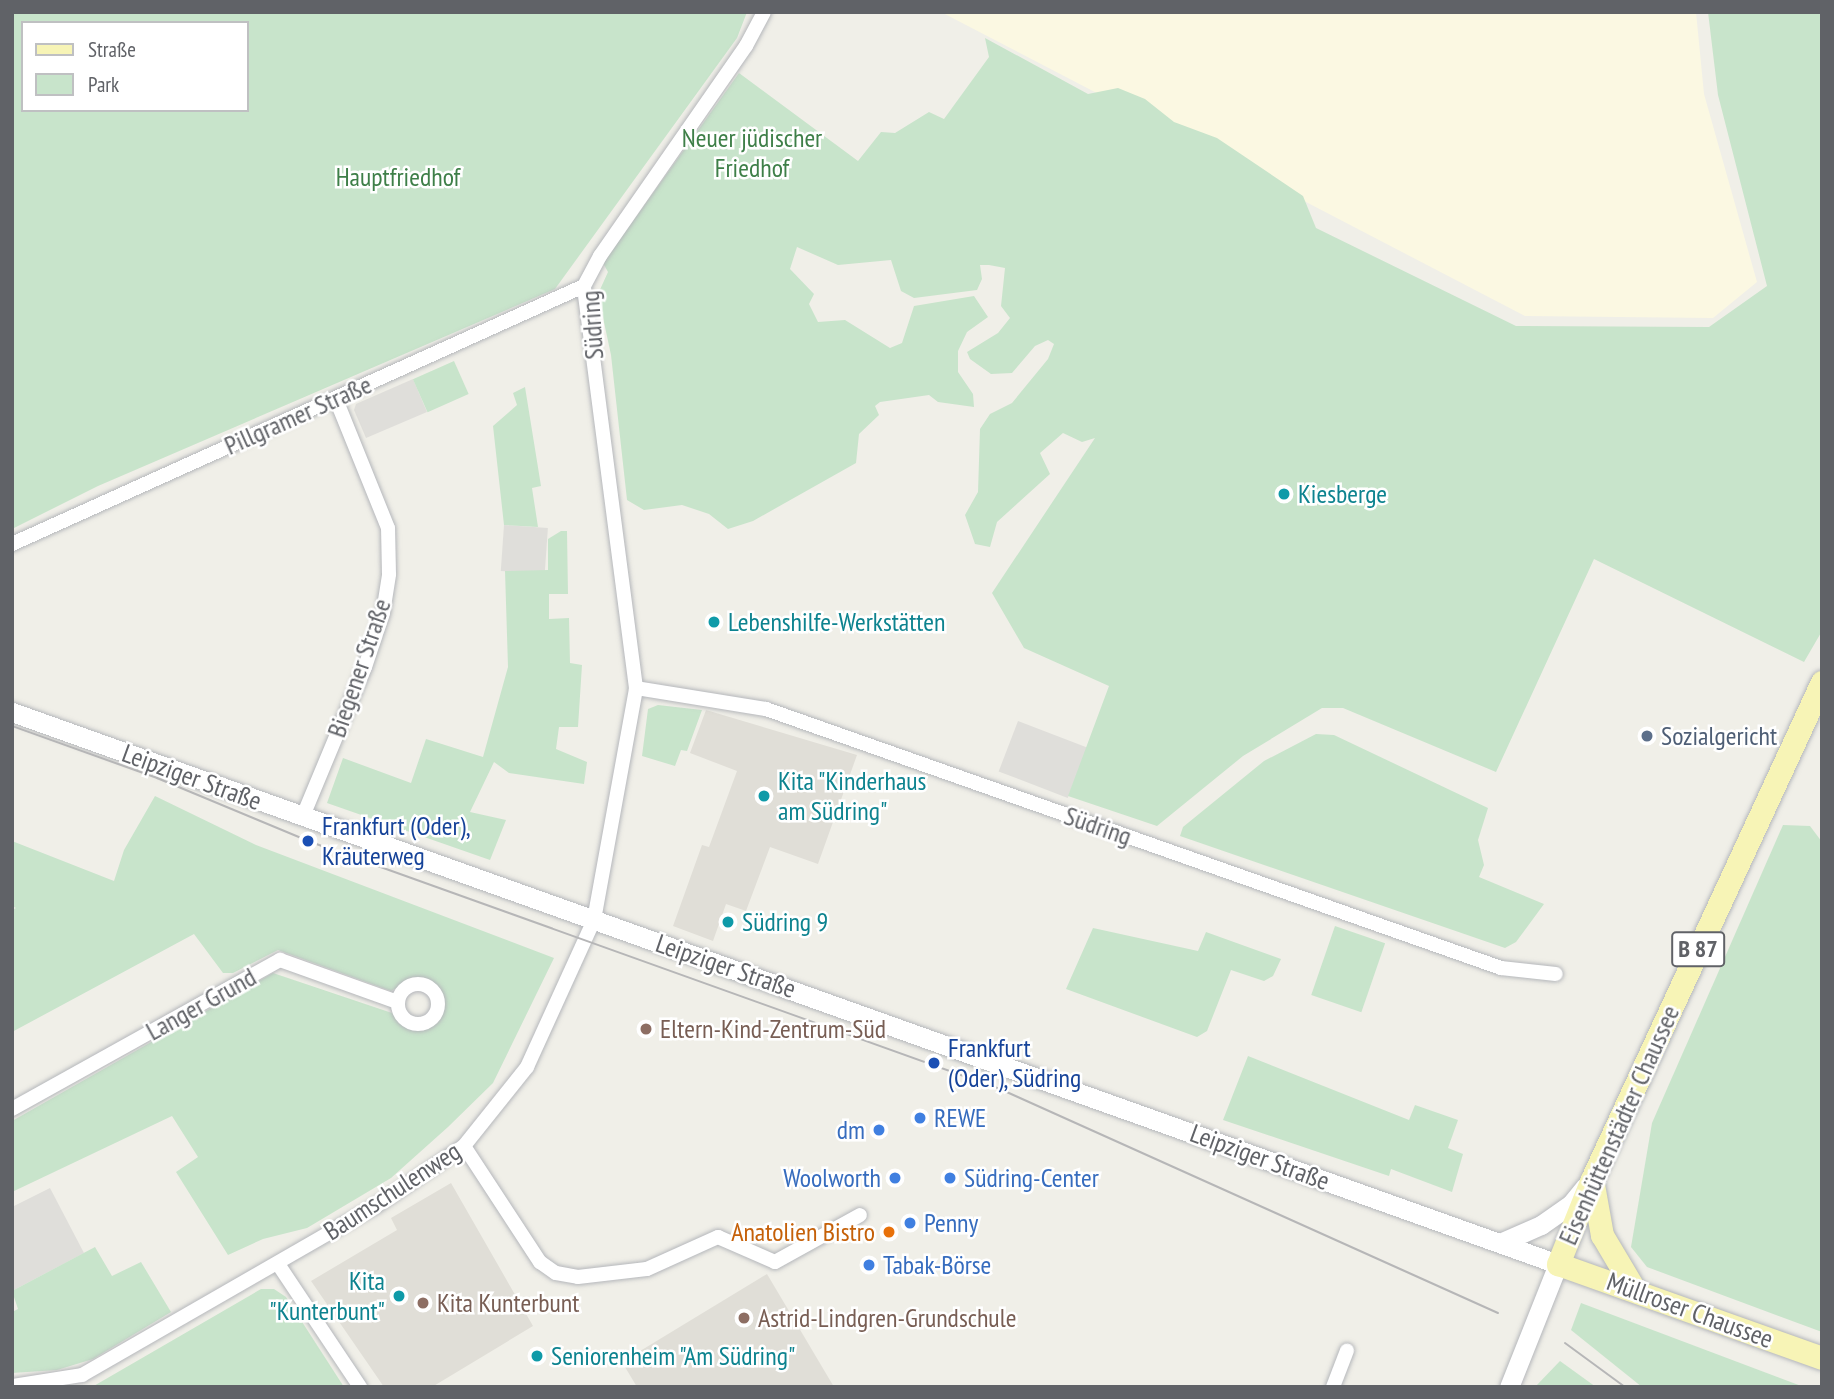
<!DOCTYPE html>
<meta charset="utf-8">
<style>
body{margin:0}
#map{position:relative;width:1834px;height:1399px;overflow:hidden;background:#f0efe8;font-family:"PT Sans Narrow",sans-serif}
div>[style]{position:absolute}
.commercial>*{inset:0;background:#fbf8e2}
.industrial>*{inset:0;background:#dfdeda;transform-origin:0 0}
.education>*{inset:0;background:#e0ded7}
.green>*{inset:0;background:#c8e4cb;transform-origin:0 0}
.roads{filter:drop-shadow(0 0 2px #b5b7bb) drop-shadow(0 0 2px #b5b7bb)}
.street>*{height:14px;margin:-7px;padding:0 7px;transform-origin:7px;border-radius:7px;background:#fff}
.street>.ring{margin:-7px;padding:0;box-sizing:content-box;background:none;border:14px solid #fff;border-radius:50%}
.secondary>*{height:19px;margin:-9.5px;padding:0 9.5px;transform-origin:9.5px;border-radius:9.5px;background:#fff}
.primary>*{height:23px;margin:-11.5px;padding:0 11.5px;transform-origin:11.5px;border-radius:11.5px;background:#f7f4b6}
.tram>*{height:2px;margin:-1px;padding:0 1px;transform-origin:1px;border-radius:1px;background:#b6b6b7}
.dots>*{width:19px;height:19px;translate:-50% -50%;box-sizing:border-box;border:4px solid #fff;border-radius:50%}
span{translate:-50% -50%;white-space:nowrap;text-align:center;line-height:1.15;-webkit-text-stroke:5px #fff;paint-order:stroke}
.shield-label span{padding:2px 5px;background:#fff;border:2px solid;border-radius:5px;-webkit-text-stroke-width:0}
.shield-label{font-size:24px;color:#606267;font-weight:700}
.park-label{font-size:26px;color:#3e7f48}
.street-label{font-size:26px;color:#606267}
.culture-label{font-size:26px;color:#0d838f}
.left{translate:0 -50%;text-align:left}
.right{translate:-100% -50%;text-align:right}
.service-label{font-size:26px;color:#4e5e75}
.transit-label{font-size:26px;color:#164399}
.education-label{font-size:26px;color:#785e54}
.shop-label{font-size:26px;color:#366cbe}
.food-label{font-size:26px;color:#c56008}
.frame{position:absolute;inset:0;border:14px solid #606267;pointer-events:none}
.legend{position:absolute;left:21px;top:21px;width:228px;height:91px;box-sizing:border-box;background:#fff;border:2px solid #bfc0c2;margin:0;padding:9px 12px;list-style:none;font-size:21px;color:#606267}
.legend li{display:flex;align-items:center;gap:14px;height:35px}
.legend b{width:35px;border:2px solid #bfc0c2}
</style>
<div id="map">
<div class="commercial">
<div style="clip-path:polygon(941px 12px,1696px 12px,1704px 94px,1757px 282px,1713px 318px,1525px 316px)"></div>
</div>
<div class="industrial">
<div style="clip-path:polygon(413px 379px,427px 412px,366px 438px,354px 410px,356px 404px)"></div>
<div style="left:504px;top:525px;width:44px;height:46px;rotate:4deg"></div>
<div style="left:1018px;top:721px;width:74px;height:54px;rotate:21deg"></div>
<div style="clip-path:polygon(50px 1188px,84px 1253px,12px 1291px,12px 1207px)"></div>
</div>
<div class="education">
<div style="clip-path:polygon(706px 710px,857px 755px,818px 864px,770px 847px,746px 911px,726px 904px,713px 941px,673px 926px,702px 845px,709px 847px,737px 771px,690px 753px)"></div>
<div style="clip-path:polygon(451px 1183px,533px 1326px,432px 1387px,384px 1387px,311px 1281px,397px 1230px,391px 1218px)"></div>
<div style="clip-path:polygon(767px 1274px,834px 1387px,637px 1387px,622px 1362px)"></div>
</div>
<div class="green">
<div style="clip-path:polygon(evenodd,12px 12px,747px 12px,737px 38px,555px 289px,98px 486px,12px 529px,12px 12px,23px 23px,247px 23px,247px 110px,23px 110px,23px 23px)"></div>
<div style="clip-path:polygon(1708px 12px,1822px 12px,1822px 631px,1804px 662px,1594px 559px,1496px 772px,1343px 708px,1322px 708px,1243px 756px,1157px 826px,1068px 796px,1109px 686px,1024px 648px,992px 593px,1095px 438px,1082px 442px,1063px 433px,1040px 453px,1050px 474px,997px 522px,990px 547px,975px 544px,965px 515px,978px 492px,980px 429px,990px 414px,1012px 403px,1048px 359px,1054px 344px,1048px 340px,1035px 346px,1012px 373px,991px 374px,970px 359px,967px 352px,998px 333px,1010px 318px,1001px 306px,1005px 268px,989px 265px,980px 265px,982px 279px,977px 290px,914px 298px,901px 291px,891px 260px,838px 265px,797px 247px,790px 269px,814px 294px,809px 304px,818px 322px,845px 320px,890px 348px,902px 343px,914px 306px,974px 296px,988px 317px,967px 332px,958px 351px,958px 372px,973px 394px,974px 407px,938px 402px,929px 395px,880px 402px,875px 406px,879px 415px,859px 434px,856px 463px,753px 521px,728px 529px,709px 514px,682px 505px,644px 510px,627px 500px,611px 355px,598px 294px,608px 272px,603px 263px,739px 73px,858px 161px,881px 132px,895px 133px,929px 112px,944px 119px,989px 57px,985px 38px,1088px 94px,1118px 88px,1145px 99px,1174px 122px,1217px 138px,1303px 196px,1316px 228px,1516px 326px,1709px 327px,1767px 286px,1718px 95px)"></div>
<div style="left:454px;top:361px;width:36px;height:45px;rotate:66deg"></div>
<div style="clip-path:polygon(525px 387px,541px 486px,532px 488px,538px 527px,504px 525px,493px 426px,517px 405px,513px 393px)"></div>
<div style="clip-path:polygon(561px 531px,567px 531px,568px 594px,549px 594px,549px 619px,569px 618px,570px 663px,582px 665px,578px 727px,559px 727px,556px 749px,587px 762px,584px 784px,509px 773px,494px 762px,470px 812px,506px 820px,490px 860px,327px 803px,343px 758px,411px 783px,426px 739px,483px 757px,508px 667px,505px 571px,548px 570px,548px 539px)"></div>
<div style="clip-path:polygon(658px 705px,702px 710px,687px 751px,681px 750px,675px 766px,642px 756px,648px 709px)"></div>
<div style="clip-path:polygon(1316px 734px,1334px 735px,1488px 808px,1478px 840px,1484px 865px,1479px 877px,1544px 904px,1516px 942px,1505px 948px,1180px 836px,1183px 827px,1264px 761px)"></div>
<div style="clip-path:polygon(155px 796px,256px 845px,554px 958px,493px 1083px,448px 1127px,391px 1178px,307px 1228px,263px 1239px,228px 1255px,176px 1172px,198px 1157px,172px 1116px,12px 1192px,12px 1121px,273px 973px,392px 1013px,419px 1029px,442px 1011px,439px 993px,429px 982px,413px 979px,391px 991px,278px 950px,233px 973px,223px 973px,194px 934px,12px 1032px,12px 910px,16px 908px,12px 906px,12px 841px,114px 881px,124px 850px)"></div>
<div style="clip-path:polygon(1783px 825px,1810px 826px,1822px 842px,1822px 1332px,1647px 1267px,1631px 1247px,1652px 1123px)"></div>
<div style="left:1335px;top:926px;width:53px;height:73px;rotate:19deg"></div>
<div style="clip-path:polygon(1093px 928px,1198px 951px,1206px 932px,1281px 959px,1273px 976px,1264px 981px,1231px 970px,1207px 1031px,1197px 1037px,1066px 989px)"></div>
<div style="clip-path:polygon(1248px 1056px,1409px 1120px,1415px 1105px,1458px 1120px,1448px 1148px,1463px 1154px,1452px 1192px,1391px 1169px,1389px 1176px,1223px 1120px)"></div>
<div style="clip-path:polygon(95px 1247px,112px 1276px,141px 1262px,171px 1312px,93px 1359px,57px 1370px,12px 1373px,12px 1312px,18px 1309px,12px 1291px)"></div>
<div style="clip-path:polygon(261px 1289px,274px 1289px,286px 1297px,344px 1387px,92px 1387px)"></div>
<div style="clip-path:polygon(1581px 1303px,1804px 1387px,1642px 1387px,1571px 1330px)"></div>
<div style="clip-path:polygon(1560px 1361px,1596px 1387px,1535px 1387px)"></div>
</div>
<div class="roads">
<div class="street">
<div style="left:12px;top:544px;width:627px;rotate:-24.28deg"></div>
<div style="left:636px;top:688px;width:132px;rotate:9.2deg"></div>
<div style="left:766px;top:709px;width:779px;rotate:19.41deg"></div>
<div style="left:1501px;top:968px;width:55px;rotate:6.2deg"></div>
<div style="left:303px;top:816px;width:161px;rotate:-67.4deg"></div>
<div style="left:365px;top:667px;width:57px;rotate:-71.6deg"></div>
<div style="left:383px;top:613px;width:39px;rotate:-81deg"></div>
<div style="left:389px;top:574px;width:46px;rotate:-91.2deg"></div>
<div style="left:388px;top:528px;width:139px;rotate:-112deg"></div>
<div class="ring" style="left:398px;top:984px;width:26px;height:26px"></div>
<div style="left:12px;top:1109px;width:307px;rotate:-29.1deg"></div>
<div style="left:280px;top:960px;width:124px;rotate:19.7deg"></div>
<div style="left:464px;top:1146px;width:139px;rotate:56.8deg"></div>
<div style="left:540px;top:1262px;width:19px;rotate:35deg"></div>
<div style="left:556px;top:1273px;width:22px;rotate:10deg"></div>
<div style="left:578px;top:1277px;width:69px;rotate:-6.6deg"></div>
<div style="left:647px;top:1269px;width:78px;rotate:-24.3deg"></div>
<div style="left:718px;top:1237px;width:62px;rotate:23.7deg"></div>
<div style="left:775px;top:1262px;width:97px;rotate:-28.9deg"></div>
<div style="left:278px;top:1264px;width:148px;rotate:56.3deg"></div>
<div style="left:12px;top:1386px;width:71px;rotate:-8.9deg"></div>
<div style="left:82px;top:1375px;width:339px;rotate:-29.9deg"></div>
<div style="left:376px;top:1206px;width:107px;rotate:-34.3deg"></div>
<div style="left:464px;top:1146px;width:101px;rotate:-51.4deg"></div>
<div style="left:527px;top:1067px;width:162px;rotate:-65.5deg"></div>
<div style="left:594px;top:920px;width:236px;rotate:-79.7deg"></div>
<div style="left:636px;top:688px;width:405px;rotate:-97.4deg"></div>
<div style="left:584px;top:286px;width:34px;rotate:-62deg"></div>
<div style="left:600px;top:256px;width:256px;rotate:-55.2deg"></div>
<div style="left:746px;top:46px;width:38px;rotate:-62deg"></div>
<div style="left:1333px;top:1387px;width:39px;rotate:-69deg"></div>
</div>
<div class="secondary">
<div style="left:12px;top:712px;width:1642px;rotate:19.65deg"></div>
<div style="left:1558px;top:1264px;width:132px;rotate:111.7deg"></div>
<div style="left:1500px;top:1243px;width:45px;rotate:-23.7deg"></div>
<div style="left:1541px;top:1225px;width:37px;rotate:-35deg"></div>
<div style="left:1571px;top:1204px;width:22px;rotate:-51deg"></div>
</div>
<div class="primary">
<div style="left:1822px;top:682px;width:548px;rotate:114.83deg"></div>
<div style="left:1592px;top:1179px;width:92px;rotate:111.8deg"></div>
<div style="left:1558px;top:1264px;width:280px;rotate:19.6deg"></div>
<div style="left:1592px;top:1179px;width:57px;rotate:79.9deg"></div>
<div style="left:1602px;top:1235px;width:63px;rotate:59.3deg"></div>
</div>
</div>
<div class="tram">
<div style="left:12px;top:726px;width:154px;rotate:19.7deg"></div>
<div style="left:157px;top:778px;width:164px;rotate:22.6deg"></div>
<div style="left:308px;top:841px;width:735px;rotate:19.72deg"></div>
<div style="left:1000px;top:1089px;width:546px;rotate:24.22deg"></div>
<div style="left:1565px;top:1343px;width:74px;rotate:36.3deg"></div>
</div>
<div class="dots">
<div style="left:1284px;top:494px;background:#0f9aa8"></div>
<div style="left:714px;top:622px;background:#0f9aa8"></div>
<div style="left:1647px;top:736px;background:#5c6f8a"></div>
<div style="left:764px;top:796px;background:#0f9aa8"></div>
<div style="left:308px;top:841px;background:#1a4fb4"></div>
<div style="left:728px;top:922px;background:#0f9aa8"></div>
<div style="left:646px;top:1029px;background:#8d6e63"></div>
<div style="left:934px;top:1063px;background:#1a4fb4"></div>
<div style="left:920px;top:1118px;background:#3f7fe0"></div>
<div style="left:879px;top:1130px;background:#3f7fe0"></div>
<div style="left:895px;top:1178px;background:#3f7fe0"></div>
<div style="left:950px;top:1178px;background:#3f7fe0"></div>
<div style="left:910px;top:1223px;background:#3f7fe0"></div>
<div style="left:889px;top:1232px;background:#e8710a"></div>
<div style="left:869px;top:1265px;background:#3f7fe0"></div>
<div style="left:399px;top:1296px;background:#0f9aa8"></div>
<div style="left:423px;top:1303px;background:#8d6e63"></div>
<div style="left:744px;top:1318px;background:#8d6e63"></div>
<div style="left:537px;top:1356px;background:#0f9aa8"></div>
</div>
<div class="shield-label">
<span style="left:1698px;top:949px">B 87</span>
</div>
<div class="park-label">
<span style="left:752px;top:153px">Neuer jüdischer<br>Friedhof</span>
<span style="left:398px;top:177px">Hauptfriedhof</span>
</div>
<div class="street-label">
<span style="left:592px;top:325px;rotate:-94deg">Südring</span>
<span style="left:298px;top:415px;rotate:-24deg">Pillgramer Straße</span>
<span style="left:359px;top:668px;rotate:-71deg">Biegener Straße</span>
<span style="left:192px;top:777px;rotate:20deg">Leipziger Straße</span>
<span style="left:1098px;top:826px;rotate:19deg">Südring</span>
<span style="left:726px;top:966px;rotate:19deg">Leipziger Straße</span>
<span style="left:201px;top:1004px;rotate:-29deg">Langer Grund</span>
<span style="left:1619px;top:1125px;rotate:-66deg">Eisenhüttenstädter Chaussee</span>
<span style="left:1260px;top:1157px;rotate:20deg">Leipziger Straße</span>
<span style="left:392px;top:1191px;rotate:-33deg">Baumschulenweg</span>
<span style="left:1690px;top:1310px;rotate:20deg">Müllroser Chaussee</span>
</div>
<div class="culture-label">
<span class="left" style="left:1298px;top:494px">Kiesberge</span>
<span class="left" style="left:728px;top:622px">Lebenshilfe-Werkstätten</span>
<span class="left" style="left:778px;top:796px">Kita "Kinderhaus<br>am Südring"</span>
<span class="left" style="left:742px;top:922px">Südring 9</span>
<span class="right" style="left:385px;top:1296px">Kita<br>"Kunterbunt"</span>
<span class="left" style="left:551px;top:1356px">Seniorenheim "Am Südring"</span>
</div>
<div class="service-label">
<span class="left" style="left:1661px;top:736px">Sozialgericht</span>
</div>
<div class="transit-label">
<span class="left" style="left:322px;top:841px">Frankfurt (Oder),<br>Kräuterweg</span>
<span class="left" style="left:948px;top:1063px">Frankfurt<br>(Oder), Südring</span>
</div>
<div class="education-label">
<span class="left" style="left:660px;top:1029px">Eltern-Kind-Zentrum-Süd</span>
<span class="left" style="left:437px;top:1303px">Kita Kunterbunt</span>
<span class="left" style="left:758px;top:1318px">Astrid-Lindgren-Grundschule</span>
</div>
<div class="shop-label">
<span class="left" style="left:934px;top:1118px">REWE</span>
<span class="right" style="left:865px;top:1130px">dm</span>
<span class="right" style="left:881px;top:1178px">Woolworth</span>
<span class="left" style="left:964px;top:1178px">Südring-Center</span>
<span class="left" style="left:924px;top:1223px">Penny</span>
<span class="left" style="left:883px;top:1265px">Tabak-Börse</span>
</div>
<div class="food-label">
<span class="right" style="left:875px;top:1232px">Anatolien Bistro</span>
</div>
<div class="frame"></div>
<ul class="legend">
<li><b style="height:9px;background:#f7f4b6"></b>Straße</li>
<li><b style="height:19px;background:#c8e4cb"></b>Park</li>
</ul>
</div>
